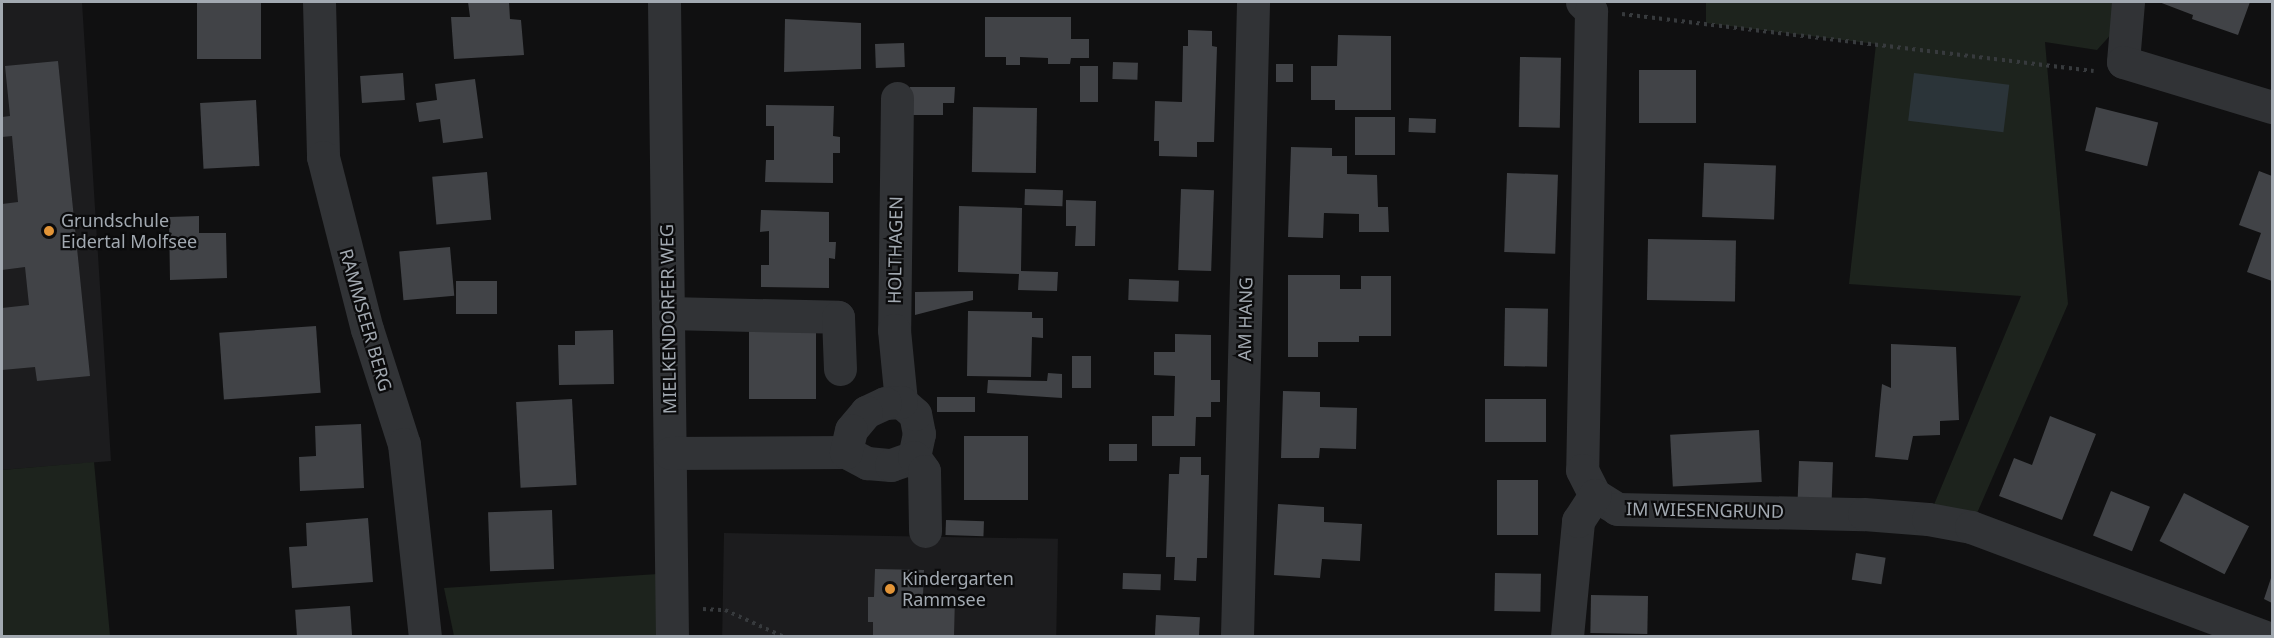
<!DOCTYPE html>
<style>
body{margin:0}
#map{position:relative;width:2274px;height:638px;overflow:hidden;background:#101011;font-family:"Noto Sans",sans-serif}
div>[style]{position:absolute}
.built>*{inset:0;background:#1c1c1e;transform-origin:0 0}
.green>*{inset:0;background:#1d231d}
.water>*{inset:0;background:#2b3439;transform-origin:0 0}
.building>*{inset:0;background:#414347;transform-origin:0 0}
.path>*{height:4px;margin-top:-2px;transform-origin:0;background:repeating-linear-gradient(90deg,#373a3d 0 3px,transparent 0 7.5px)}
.minor>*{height:33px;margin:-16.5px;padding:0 16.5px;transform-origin:16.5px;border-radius:16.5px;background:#313336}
.dots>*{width:16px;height:16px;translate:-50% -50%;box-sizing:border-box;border:3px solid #0b0b0c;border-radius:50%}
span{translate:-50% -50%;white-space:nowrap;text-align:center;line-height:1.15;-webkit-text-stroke:4.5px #0b0b0c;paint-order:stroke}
.poi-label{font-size:18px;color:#a2a9b1}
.left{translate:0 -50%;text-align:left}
.street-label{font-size:18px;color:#a2a9b1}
.frame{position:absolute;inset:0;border:3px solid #a2a9b1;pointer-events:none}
</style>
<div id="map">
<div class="built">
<div style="clip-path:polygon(2px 2px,82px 2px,111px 461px,2px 470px)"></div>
<div style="left:724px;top:533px;width:334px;height:103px;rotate:1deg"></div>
</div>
<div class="green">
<div style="clip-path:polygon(1706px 2px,2118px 2px,2115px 30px,2097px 50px,2045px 42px,2068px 304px,1971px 527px,1928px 519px,2021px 296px,1849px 284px,1876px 44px,1706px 23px)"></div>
<div style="clip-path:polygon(94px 462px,110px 636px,2px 636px,2px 470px)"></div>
<div style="clip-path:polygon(658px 574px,659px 636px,454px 636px,444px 588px)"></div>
</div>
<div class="water">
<div style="left:1914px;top:73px;width:96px;height:48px;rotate:7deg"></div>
</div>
<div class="building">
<div style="left:197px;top:2px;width:64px;height:57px"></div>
<div style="clip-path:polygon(468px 2px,509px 2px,510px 19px,521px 20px,524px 55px,454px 59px,451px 17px,470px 17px)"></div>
<div style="clip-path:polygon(2159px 2px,2250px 2px,2238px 35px,2192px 19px,2193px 15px)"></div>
<div style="clip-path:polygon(985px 17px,1071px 17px,1071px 39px,1089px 39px,1089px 58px,1071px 58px,1070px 64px,1048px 64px,1048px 58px,1020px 57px,1020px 65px,1006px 65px,1006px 57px,985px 57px)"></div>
<div style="clip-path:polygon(785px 19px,861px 23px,861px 69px,784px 72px)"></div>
<div style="clip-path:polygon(1188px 30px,1212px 31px,1212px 46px,1217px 47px,1214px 142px,1197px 142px,1197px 157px,1159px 156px,1159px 141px,1154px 141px,1155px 101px,1182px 102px,1183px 46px,1188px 46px)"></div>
<div style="clip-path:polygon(1338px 35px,1391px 36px,1391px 110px,1335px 110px,1335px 100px,1311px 100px,1311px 66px,1337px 66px)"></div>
<div style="left:904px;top:43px;width:24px;height:29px;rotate:88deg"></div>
<div style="left:1520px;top:57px;width:41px;height:70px;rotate:1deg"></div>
<div style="clip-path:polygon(58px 61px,90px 376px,37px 381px,35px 367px,2px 370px,2px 308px,29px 305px,25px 267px,2px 270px,2px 204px,18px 202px,12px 136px,2px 137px,2px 117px,10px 116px,5px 66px)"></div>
<div style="left:1113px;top:62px;width:25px;height:17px;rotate:2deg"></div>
<div style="left:1276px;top:64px;width:17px;height:18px"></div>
<div style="left:1080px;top:66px;width:18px;height:36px"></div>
<div style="left:1696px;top:70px;width:53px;height:57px;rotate:90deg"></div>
<div style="left:403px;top:73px;width:27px;height:43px;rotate:86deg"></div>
<div style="clip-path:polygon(475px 79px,483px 138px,443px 143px,440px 119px,419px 122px,416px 103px,437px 100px,435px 84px)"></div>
<div style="clip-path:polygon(910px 87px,955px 87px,954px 103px,943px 103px,943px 115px,910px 115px)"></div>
<div style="left:256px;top:100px;width:66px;height:56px;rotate:87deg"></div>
<div style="clip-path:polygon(766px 105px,834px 106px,833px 136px,840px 137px,840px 153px,833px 153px,833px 183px,765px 182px,766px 160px,774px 160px,774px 126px,766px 126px)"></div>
<div style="left:973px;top:107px;width:64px;height:65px;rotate:1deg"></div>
<div style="left:2096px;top:107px;width:64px;height:45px;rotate:14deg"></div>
<div style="left:1355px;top:117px;width:40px;height:38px"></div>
<div style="left:1409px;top:118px;width:27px;height:14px;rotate:2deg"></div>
<div style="clip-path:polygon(1291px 147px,1332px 148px,1332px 156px,1347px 156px,1347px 174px,1377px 175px,1378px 207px,1388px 207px,1389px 232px,1359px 232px,1359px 214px,1324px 213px,1323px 238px,1288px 237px)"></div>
<div style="left:1704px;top:163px;width:72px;height:54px;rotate:2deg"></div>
<div style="clip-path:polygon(2259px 171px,2272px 176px,2272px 281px,2247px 272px,2261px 233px,2239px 225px)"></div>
<div style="left:487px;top:172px;width:48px;height:55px;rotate:85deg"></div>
<div style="left:1507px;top:173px;width:51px;height:79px;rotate:2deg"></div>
<div style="left:1025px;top:189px;width:38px;height:16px;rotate:2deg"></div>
<div style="left:1181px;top:189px;width:33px;height:81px;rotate:2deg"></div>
<div style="clip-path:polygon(1066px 200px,1096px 201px,1095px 246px,1075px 246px,1076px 226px,1066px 226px)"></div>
<div style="clip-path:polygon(959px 206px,1022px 208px,1021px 271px,1058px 272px,1057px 291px,1018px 290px,1019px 274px,958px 272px)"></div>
<div style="clip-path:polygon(761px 210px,829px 212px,829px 242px,836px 242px,835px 259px,829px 258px,829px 288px,761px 287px,761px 265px,769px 265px,769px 231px,760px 232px)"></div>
<div style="clip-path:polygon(199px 216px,199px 233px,226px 233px,227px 278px,170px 280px,169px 217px)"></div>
<div style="left:1648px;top:239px;width:88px;height:61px;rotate:1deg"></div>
<div style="left:450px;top:247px;width:49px;height:51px;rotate:85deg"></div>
<div style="clip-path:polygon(1288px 275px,1340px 275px,1340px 289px,1361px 289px,1361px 276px,1391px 276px,1391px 336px,1359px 336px,1359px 342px,1318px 342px,1318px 357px,1288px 357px)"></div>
<div style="left:1129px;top:279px;width:50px;height:21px;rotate:2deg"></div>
<div style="left:456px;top:281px;width:41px;height:33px"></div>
<div style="clip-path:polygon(973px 291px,973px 300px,915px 315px,915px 292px)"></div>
<div style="left:1505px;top:308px;width:43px;height:58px;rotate:1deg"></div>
<div style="clip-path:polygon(968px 311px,1032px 312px,1032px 318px,1043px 318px,1043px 338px,1032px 337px,1031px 377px,967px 376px)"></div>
<div style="left:316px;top:326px;width:67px;height:97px;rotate:86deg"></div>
<div style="left:749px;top:329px;width:67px;height:70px"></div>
<div style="clip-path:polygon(613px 330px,614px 384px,559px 385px,558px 345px,575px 345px,575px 331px)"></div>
<div style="clip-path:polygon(1175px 334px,1211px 335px,1211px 380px,1220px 380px,1220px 402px,1211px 402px,1211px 417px,1196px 417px,1195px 446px,1152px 446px,1152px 416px,1174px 416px,1175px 376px,1154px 375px,1154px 352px,1175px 352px)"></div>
<div style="clip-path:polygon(1891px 344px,1956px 347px,1959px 420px,1940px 421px,1940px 435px,1913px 436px,1908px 460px,1875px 457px,1882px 384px,1891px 388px)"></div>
<div style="left:1072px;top:356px;width:19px;height:32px"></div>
<div style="clip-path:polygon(1048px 373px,1062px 374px,1062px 398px,987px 393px,988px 380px,1047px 381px)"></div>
<div style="clip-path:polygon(1283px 391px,1320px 392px,1320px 407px,1357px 408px,1356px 449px,1320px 448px,1319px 458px,1281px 458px)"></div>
<div style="left:937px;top:397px;width:38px;height:15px"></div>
<div style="left:572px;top:399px;width:86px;height:56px;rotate:87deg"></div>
<div style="left:1485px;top:399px;width:61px;height:43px"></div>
<div style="clip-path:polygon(2050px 416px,2096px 434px,2062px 520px,1999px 496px,2014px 458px,2032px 465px)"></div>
<div style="clip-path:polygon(361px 424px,364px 488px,300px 491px,299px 457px,316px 456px,315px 426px)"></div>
<div style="left:1759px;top:430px;width:52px;height:89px;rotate:87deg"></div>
<div style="left:964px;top:436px;width:64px;height:64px"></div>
<div style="left:1109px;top:444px;width:28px;height:17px"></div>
<div style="clip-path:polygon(1180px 457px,1201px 457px,1201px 475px,1209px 475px,1207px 558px,1197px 558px,1196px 581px,1174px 580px,1175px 557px,1166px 557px,1169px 474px,1179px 474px)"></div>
<div style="left:1799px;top:461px;width:34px;height:41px;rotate:2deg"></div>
<div style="left:1497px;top:480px;width:41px;height:55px"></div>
<div style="left:2111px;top:491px;width:42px;height:48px;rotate:22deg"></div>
<div style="left:2184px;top:493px;width:73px;height:54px;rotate:27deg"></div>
<div style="clip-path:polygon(1278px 504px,1324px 507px,1324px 522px,1362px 524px,1360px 561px,1322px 559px,1320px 578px,1274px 575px)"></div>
<div style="left:552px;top:510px;width:59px;height:64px;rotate:88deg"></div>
<div style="clip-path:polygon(368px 518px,373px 582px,292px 588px,289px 547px,307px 546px,306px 523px)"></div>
<div style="left:946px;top:520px;width:38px;height:15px;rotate:2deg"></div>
<div style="left:1856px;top:553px;width:30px;height:27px;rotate:9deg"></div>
<div style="clip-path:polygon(875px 569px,924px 570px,923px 595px,955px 596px,954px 636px,873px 636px,873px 622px,868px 622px,868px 597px,874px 597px)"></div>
<div style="left:1123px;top:573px;width:38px;height:16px;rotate:2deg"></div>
<div style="left:1495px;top:573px;width:46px;height:38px;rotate:1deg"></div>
<div style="clip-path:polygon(2272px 575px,2272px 603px,2264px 599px)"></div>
<div style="left:1591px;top:595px;width:57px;height:38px;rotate:1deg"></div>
<div style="left:350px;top:606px;width:30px;height:55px;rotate:86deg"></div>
<div style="left:1156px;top:615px;width:44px;height:21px;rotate:3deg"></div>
</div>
<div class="path">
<div style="left:1622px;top:14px;width:475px;rotate:6.9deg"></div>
<div style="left:703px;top:609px;width:22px;rotate:3deg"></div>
<div style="left:725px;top:610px;width:63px;rotate:24.5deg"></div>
</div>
<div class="minor">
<div style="left:319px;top:2px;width:155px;rotate:88.5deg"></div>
<div style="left:323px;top:157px;width:178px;rotate:75.7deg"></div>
<div style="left:367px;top:329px;width:121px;rotate:72.2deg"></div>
<div style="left:404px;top:444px;width:193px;rotate:83.8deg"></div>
<div style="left:664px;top:2px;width:634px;rotate:89.28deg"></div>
<div style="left:1582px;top:2px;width:13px;rotate:45deg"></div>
<div style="left:1591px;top:11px;width:459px;rotate:91.1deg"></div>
<div style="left:1582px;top:470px;width:28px;rotate:63deg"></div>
<div style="left:1595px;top:495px;width:26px;rotate:32deg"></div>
<div style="left:1617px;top:509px;width:247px;rotate:1.2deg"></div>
<div style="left:1864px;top:514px;width:64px;rotate:4.5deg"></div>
<div style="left:1928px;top:519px;width:44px;rotate:10.5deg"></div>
<div style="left:1971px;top:527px;width:312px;rotate:20.5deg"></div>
<div style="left:2128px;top:2px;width:60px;rotate:94.8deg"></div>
<div style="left:2123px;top:62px;width:156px;rotate:16.8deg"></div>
<div style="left:897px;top:98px;width:232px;rotate:90.7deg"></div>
<div style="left:894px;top:330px;width:72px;rotate:84.4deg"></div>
<div style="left:668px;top:313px;width:170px;rotate:1.3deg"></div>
<div style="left:838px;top:317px;width:52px;rotate:87.8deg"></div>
<div style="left:670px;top:453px;width:176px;rotate:-0.3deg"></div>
<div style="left:846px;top:452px;width:24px;rotate:28deg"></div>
<div style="left:867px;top:463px;width:24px;rotate:5deg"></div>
<div style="left:891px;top:465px;width:24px;rotate:-19deg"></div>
<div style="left:914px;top:457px;width:24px;rotate:-78deg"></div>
<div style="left:919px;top:434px;width:20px;rotate:-101deg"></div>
<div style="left:915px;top:414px;width:18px;rotate:-139deg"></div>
<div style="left:901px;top:402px;width:16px;rotate:176deg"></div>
<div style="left:885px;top:403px;width:21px;rotate:155deg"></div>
<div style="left:866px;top:412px;width:23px;rotate:130deg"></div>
<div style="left:851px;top:430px;width:23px;rotate:103deg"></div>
<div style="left:914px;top:457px;width:17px;rotate:54deg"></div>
<div style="left:924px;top:471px;width:60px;rotate:89deg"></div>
<div style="left:1237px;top:636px;width:634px;rotate:-88.55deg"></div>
<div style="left:1567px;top:636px;width:116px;rotate:-84.5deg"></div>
<div style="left:1578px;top:521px;width:31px;rotate:-57deg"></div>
</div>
<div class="dots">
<div style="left:49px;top:231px;background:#e29437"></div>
<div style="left:890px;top:589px;background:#e29437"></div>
</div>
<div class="poi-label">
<span class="left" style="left:61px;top:231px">Grundschule<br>Eidertal Molfsee</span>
<span class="left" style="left:902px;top:589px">Kindergarten<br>Rammsee</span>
</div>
<div class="street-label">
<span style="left:895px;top:250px;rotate:-89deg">HOLTHAGEN</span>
<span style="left:668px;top:319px;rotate:-91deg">MIELKENDORFER WEG</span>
<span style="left:1245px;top:319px;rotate:-89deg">AM HANG</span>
<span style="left:366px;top:320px;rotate:74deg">RAMMSEER BERG</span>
<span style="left:1705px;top:510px;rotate:1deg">IM WIESENGRUND</span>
</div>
<div class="frame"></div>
</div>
